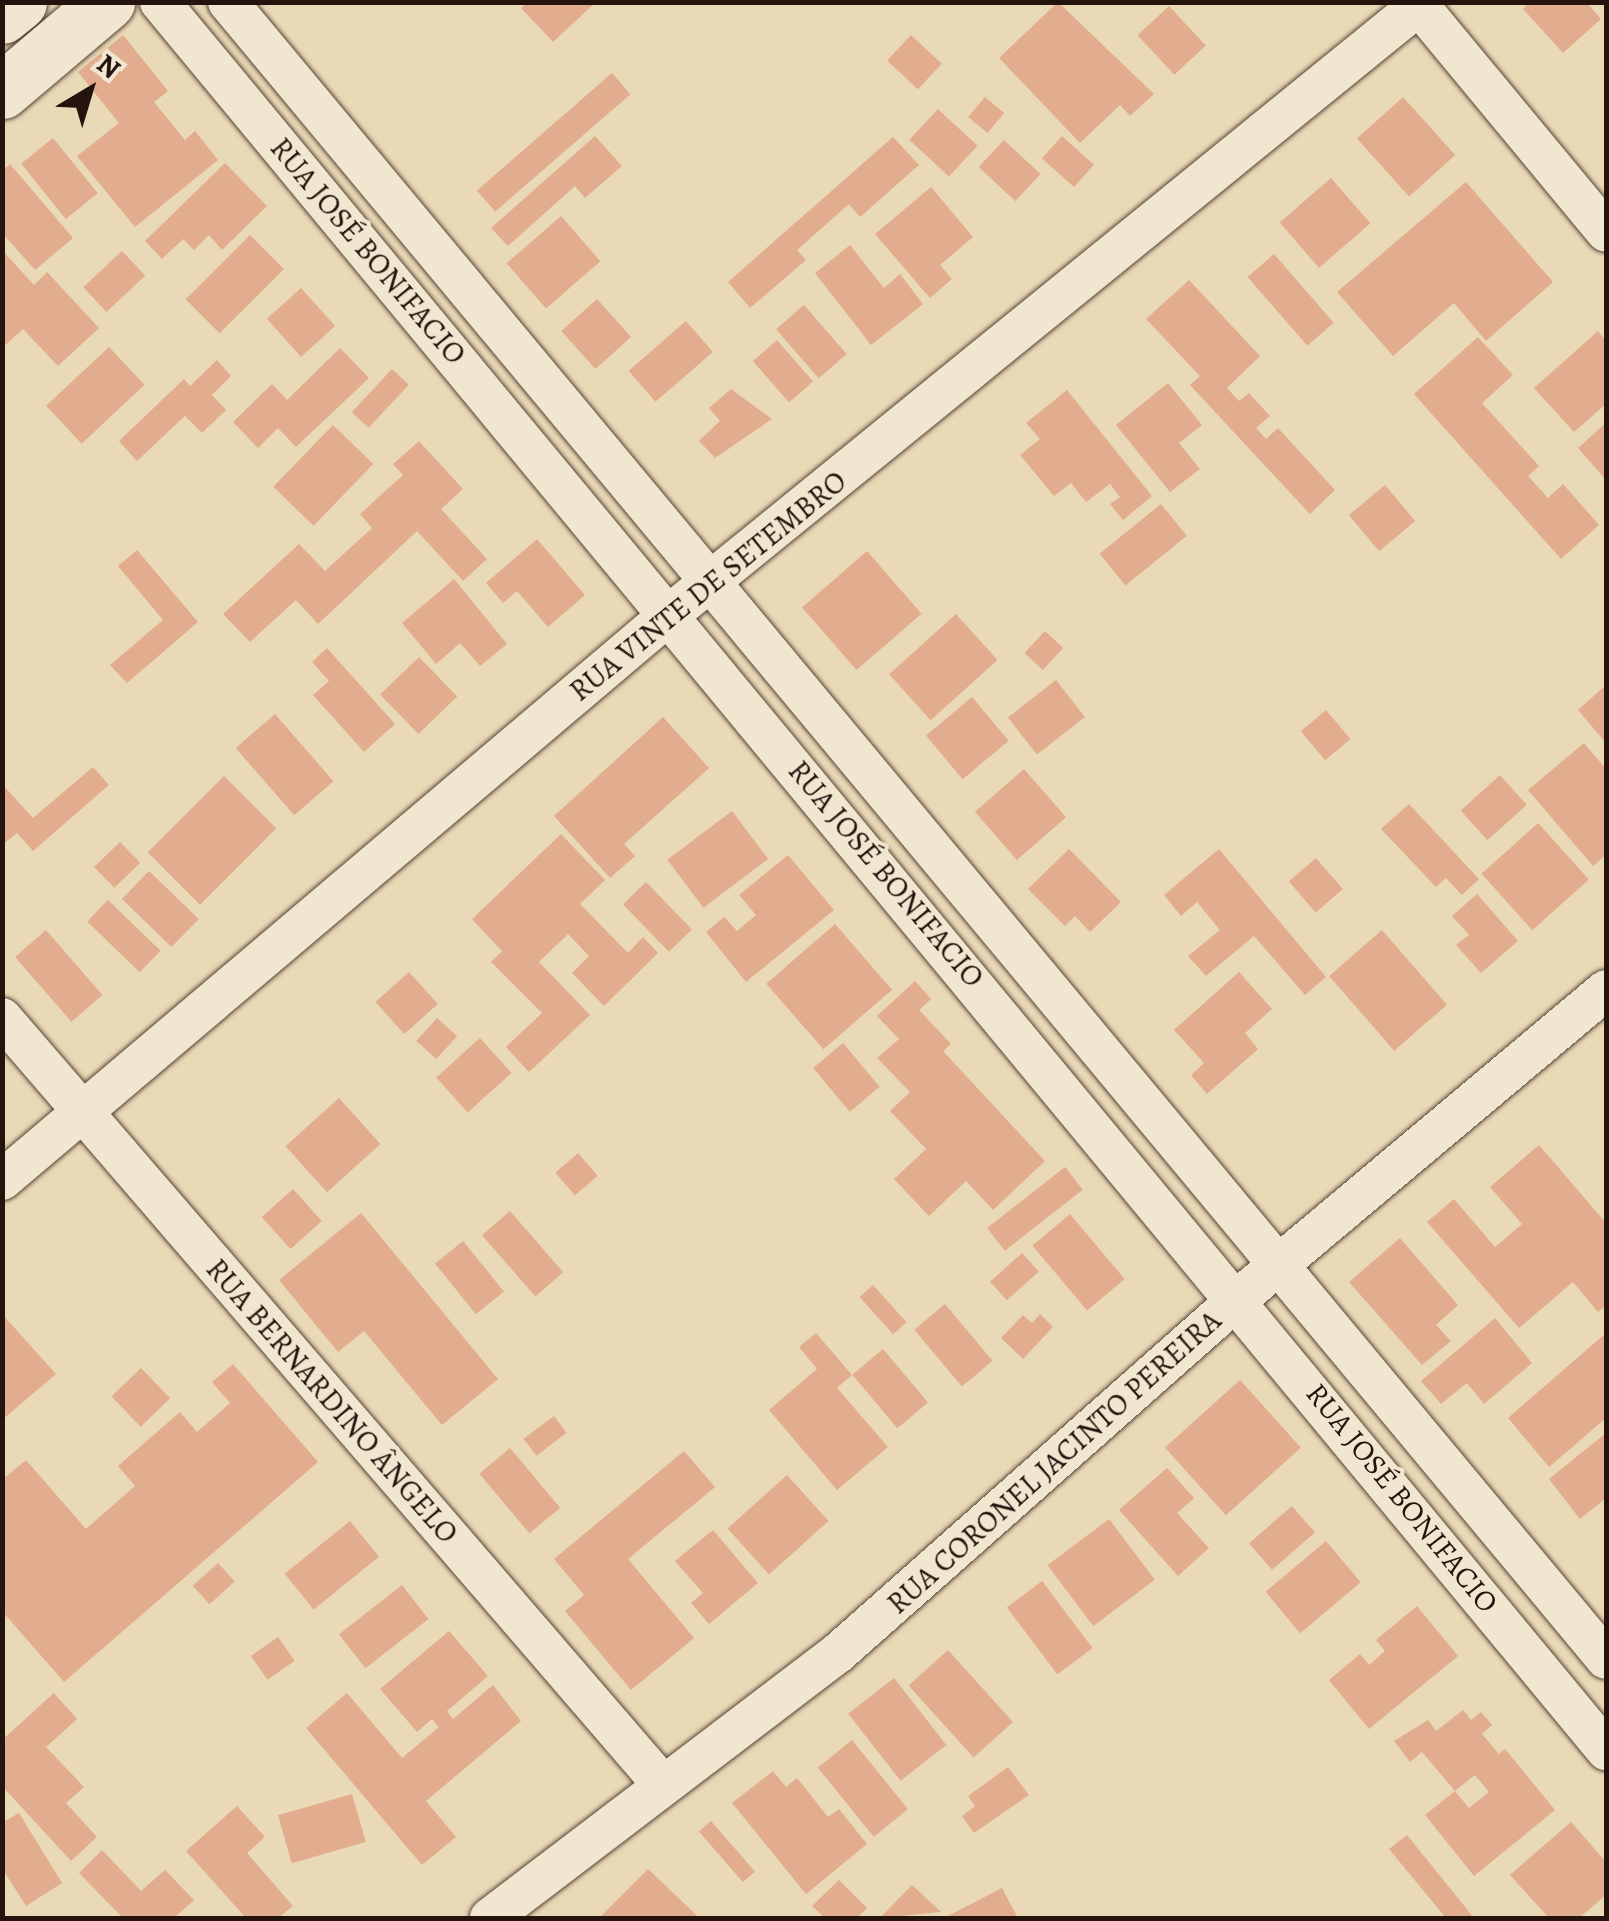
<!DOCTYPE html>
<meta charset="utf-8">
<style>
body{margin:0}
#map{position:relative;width:1609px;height:1921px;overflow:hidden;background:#ead9b6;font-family:Alegreya,serif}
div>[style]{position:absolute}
.building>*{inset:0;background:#e2ac8e;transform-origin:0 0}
.roads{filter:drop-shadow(0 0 2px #564437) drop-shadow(0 0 2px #564437)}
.street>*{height:40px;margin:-20px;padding:0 20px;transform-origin:20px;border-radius:20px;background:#f1e6d0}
.secondary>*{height:55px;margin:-27.5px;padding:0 27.5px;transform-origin:27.5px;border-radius:27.5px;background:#f1e6d0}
span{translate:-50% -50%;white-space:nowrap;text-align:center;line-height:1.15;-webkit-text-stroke:8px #f1e6d0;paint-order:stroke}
.street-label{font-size:30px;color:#25130d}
.frame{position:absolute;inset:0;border:5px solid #25130d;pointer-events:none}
.north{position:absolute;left:40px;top:40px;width:100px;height:100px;-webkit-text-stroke:8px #f1e6d0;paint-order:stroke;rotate:38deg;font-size:28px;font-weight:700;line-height:40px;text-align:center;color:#25130d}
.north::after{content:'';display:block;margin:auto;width:35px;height:45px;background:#25130d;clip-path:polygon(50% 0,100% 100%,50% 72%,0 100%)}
</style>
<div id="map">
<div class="building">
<div style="clip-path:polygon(527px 2px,596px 2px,553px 42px,521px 8px)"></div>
<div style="clip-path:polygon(1058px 2px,1154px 94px,1130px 116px,1120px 105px,1080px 143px,999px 58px)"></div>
<div style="clip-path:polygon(1530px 2px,1586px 2px,1601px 19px,1563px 53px,1523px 9px)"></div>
<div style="left:1169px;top:6px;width:54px;height:43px;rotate:47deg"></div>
<div style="clip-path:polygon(123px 35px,168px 91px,154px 102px,185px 140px,195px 131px,218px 160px,135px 227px,77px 156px,119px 123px,78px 72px)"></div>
<div style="left:911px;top:35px;width:42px;height:35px;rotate:43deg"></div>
<div style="left:612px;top:73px;width:28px;height:179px;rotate:49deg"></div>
<div style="left:985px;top:97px;width:25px;height:26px;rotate:40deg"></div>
<div style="left:1403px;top:97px;width:78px;height:62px;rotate:48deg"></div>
<div style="left:938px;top:109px;width:54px;height:42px;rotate:43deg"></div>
<div style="clip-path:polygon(595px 136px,622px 166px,585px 198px,575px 186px,508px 246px,491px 228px)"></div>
<div style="left:1062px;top:136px;width:43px;height:30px;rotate:42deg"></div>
<div style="clip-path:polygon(893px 137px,919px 165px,860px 217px,849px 204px,797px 250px,806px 260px,750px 308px,728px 282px)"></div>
<div style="left:53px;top:138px;width:71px;height:41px;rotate:51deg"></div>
<div style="left:1004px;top:140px;width:50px;height:37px;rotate:43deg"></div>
<div style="clip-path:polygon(225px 163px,267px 206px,222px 250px,209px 235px,194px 250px,183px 239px,162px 259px,145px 241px)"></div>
<div style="clip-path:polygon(10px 164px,73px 238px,35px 270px,2px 233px,2px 171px)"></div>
<div style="left:1331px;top:178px;width:60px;height:68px;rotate:49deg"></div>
<div style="clip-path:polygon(1466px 182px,1553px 282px,1486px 341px,1454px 303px,1393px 356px,1337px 292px)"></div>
<div style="clip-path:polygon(931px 187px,973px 237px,940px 265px,952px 279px,930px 298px,875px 234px)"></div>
<div style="left:561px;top:216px;width:60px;height:72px;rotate:49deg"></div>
<div style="left:250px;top:235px;width:48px;height:91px;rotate:45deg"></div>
<div style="clip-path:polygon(850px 245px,884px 288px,900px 274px,923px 304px,871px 345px,815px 273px)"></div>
<div style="clip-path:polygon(2px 250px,34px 285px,47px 272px,99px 328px,58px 366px,23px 329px,2px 348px)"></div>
<div style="left:122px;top:251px;width:34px;height:53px;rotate:47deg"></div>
<div style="left:1274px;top:254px;width:91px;height:35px;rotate:49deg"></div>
<div style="clip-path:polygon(1189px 280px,1260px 356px,1227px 388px,1239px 401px,1249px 393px,1270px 416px,1256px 428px,1266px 439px,1278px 428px,1335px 490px,1310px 514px,1190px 385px,1200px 376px,1146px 319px)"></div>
<div style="left:301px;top:288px;width:51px;height:46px;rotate:48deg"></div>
<div style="left:597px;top:299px;width:51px;height:48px;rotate:48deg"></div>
<div style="left:804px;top:305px;width:65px;height:37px;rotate:49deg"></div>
<div style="left:686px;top:321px;width:41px;height:76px;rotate:49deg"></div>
<div style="clip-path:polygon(1598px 331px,1606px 341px,1606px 404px,1574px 432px,1534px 388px)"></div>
<div style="clip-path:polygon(1478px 337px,1513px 375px,1482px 403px,1539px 466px,1528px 476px,1548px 498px,1563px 484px,1599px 525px,1561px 559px,1414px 394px)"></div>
<div style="left:777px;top:340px;width:55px;height:32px;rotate:49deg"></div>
<div style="left:109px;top:347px;width:52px;height:86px;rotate:47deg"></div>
<div style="clip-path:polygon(340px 348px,369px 378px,296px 447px,278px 428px,258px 448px,233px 422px,272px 384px,287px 400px)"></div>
<div style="clip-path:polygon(217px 360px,231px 376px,212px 395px,226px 410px,202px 433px,185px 416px,137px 461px,119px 441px,184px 379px,190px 386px)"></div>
<div style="left:392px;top:369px;width:23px;height:59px;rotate:43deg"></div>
<div style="clip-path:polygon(1168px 383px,1202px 425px,1179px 443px,1200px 469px,1170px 492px,1116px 425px)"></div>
<div style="clip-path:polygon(731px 389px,772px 419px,715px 458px,699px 441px,720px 421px,709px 408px)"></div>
<div style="clip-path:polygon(1067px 390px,1152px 496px,1123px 520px,1110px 504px,1120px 497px,1110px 484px,1086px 502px,1071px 483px,1054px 496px,1020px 455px,1040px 439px,1026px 423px)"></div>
<div style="clip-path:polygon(1606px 423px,1606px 480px,1578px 448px)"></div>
<div style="left:333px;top:425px;width:56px;height:86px;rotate:44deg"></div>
<div style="clip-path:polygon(419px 441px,463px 489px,441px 509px,487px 559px,463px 581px,417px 531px,318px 624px,296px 600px,250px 642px,223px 614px,299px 544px,325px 571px,372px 528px,360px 514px,403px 475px,393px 464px)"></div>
<div style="left:1385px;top:485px;width:47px;height:47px;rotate:50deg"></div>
<div style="left:1161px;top:504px;width:41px;height:79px;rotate:51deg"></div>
<div style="clip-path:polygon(537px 539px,585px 595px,548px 627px,517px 591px,503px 603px,486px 583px)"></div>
<div style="clip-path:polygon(137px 550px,198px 622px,127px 683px,110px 665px,163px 620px,118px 566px)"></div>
<div style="left:867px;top:551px;width:83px;height:86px;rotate:49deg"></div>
<div style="clip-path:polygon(454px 579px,507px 644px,480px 666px,460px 643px,436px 664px,402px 623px)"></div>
<div style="left:956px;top:614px;width:62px;height:90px;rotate:48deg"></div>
<div style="left:1045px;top:631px;width:25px;height:30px;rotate:43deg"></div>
<div style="clip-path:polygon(327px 648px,395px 724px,364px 752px,313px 695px,329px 681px,312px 662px)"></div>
<div style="left:419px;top:657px;width:55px;height:54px;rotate:46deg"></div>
<div style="left:1056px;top:680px;width:47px;height:61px;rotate:52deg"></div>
<div style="clip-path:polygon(1606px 685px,1606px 743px,1578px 710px)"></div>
<div style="left:972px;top:697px;width:57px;height:60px;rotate:50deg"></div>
<div style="left:1326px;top:710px;width:38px;height:33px;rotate:50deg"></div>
<div style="left:275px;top:714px;width:89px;height:52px;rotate:49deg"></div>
<div style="clip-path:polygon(663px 717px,709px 768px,624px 844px,635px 856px,610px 878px,554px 816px)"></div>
<div style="clip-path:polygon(1584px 743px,1606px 769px,1606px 855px,1593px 866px,1528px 790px)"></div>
<div style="clip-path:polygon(93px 767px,109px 785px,33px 851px,17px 833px,2px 845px,2px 784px,33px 818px)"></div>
<div style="left:1024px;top:769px;width:64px;height:65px;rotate:49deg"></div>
<div style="left:1500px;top:775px;width:40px;height:53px;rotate:48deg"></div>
<div style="left:224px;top:776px;width:74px;height:108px;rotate:45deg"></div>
<div style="clip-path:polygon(1409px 804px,1479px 879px,1462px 895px,1446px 878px,1436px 887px,1381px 829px)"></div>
<div style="left:732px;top:811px;width:60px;height:81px;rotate:53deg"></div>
<div style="left:1538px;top:823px;width:76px;height:76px;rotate:48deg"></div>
<div style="clip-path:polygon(561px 834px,605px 880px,580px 904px,628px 953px,643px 937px,658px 953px,604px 1006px,572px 973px,589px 956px,568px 934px,539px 962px,590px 1015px,529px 1072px,506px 1047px,542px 1013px,491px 962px,502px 951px,472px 919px)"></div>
<div style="left:120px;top:842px;width:29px;height:36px;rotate:46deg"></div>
<div style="clip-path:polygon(1069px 849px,1121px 902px,1090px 932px,1075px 916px,1065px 926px,1028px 889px)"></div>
<div style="clip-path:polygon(1219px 849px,1326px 977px,1305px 995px,1254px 936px,1206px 976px,1188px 956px,1220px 930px,1197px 902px,1181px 916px,1164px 895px)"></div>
<div style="clip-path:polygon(788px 855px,834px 910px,746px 982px,706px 932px,724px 917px,737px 931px,756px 915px,739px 895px)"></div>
<div style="left:1316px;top:858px;width:41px;height:36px;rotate:49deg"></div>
<div style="left:149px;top:871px;width:69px;height:39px;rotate:44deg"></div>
<div style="left:646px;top:882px;width:66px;height:32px;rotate:46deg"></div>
<div style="clip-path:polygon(1477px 894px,1518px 941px,1481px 973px,1456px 945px,1469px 935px,1452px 916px)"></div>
<div style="left:108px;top:900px;width:73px;height:30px;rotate:44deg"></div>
<div style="left:835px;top:924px;width:87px;height:91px;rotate:49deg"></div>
<div style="left:46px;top:930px;width:86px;height:41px;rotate:49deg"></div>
<div style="left:1382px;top:930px;width:99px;height:70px;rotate:49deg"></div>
<div style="left:409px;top:972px;width:43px;height:45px;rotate:48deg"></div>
<div style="clip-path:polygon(1239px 972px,1272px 1009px,1245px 1033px,1258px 1049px,1207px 1094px,1191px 1075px,1204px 1063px,1174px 1030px)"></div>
<div style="clip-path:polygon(915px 981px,931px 999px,919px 1010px,951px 1044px,943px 1051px,1045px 1161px,993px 1210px,966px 1181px,929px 1216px,894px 1179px,926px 1149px,890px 1111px,910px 1092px,877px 1058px,899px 1039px,877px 1016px)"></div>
<div style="left:437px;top:1018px;width:27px;height:31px;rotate:42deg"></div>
<div style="left:480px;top:1038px;width:47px;height:59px;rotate:48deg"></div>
<div style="left:843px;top:1043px;width:57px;height:39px;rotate:50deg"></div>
<div style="left:339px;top:1098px;width:62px;height:72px;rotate:48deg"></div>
<div style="clip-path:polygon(1539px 1145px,1606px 1223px,1606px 1305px,1598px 1312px,1573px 1282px,1519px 1328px,1427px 1222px,1454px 1199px,1495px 1247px,1522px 1224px,1490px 1187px)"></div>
<div style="left:578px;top:1153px;width:30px;height:30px;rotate:49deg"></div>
<div style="left:1065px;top:1167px;width:29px;height:99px;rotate:52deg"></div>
<div style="left:293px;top:1189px;width:43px;height:42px;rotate:48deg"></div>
<div style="left:510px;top:1211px;width:81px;height:37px;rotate:49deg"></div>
<div style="clip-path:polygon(361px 1213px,498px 1379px,442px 1425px,364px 1331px,338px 1352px,279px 1280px)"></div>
<div style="left:1070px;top:1214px;width:85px;height:49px;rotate:50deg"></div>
<div style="clip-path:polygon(1400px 1238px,1458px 1305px,1436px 1325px,1451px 1341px,1422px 1365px,1349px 1282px)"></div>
<div style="left:463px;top:1241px;width:65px;height:36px;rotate:51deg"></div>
<div style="left:1022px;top:1253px;width:25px;height:43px;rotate:48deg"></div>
<div style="left:873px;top:1285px;width:50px;height:18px;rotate:48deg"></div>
<div style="left:945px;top:1304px;width:74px;height:40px;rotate:50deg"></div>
<div style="clip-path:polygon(2px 1314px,56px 1374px,2px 1420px)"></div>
<div style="clip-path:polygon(1040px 1314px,1053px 1327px,1023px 1359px,1001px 1338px,1023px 1315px,1032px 1323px)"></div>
<div style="clip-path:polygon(1495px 1318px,1532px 1363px,1484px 1404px,1467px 1383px,1441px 1404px,1421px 1381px)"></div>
<div style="clip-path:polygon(816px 1333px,852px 1375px,837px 1388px,888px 1447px,837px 1490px,769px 1410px,817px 1369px,799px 1347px)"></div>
<div style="clip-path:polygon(1606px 1333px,1606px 1418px,1549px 1467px,1508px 1418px)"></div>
<div style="left:883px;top:1349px;width:70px;height:40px;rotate:50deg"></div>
<div style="clip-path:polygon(233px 1364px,318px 1462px,64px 1682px,2px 1611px,2px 1480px,26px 1460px,86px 1529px,135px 1486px,118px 1466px,180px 1412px,197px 1432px,230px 1403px,212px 1382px)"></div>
<div style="left:141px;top:1368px;width:42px;height:41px;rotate:46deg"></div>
<div style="left:1240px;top:1380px;width:91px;height:101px;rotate:48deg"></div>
<div style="left:554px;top:1416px;width:21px;height:38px;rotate:53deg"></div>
<div style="clip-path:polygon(1606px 1433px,1606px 1498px,1580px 1519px,1549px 1479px)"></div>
<div style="left:510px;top:1448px;width:78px;height:40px;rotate:50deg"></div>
<div style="clip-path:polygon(684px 1451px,715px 1487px,628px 1559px,694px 1638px,631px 1690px,565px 1611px,584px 1595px,554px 1559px)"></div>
<div style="clip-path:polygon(1167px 1468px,1194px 1498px,1177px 1513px,1209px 1548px,1178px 1576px,1119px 1510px)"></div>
<div style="left:787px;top:1475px;width:62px;height:80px;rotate:48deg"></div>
<div style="left:1292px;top:1506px;width:35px;height:57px;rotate:49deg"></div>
<div style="left:1109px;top:1519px;width:76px;height:77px;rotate:53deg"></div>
<div style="left:350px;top:1521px;width:46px;height:84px;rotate:51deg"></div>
<div style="clip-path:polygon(713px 1530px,758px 1583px,709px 1624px,691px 1603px,703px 1593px,675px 1561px)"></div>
<div style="left:1326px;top:1541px;width:54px;height:79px;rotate:50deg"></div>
<div style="left:218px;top:1563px;width:25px;height:34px;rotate:48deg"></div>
<div style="left:1042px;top:1581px;width:84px;height:44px;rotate:53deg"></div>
<div style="left:402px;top:1585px;width:43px;height:80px;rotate:52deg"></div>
<div style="clip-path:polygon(1417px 1606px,1458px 1656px,1369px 1729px,1329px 1680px,1360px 1654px,1369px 1665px,1385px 1651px,1376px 1640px)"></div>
<div style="clip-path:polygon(449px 1631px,488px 1676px,447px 1711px,453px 1719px,493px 1685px,521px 1721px,426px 1801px,456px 1837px,422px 1865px,306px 1728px,347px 1693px,402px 1758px,439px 1727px,432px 1719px,417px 1732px,380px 1689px)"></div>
<div style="left:278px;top:1637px;width:29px;height:33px;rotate:55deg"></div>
<div style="left:948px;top:1650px;width:97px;height:53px;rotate:48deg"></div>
<div style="left:894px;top:1678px;width:85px;height:58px;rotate:52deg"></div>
<div style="clip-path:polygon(54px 1693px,77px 1719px,46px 1747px,84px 1787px,66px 1803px,97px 1837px,71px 1861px,2px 1786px,2px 1740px)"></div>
<div style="clip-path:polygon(1463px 1710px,1471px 1720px,1481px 1712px,1492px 1725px,1482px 1734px,1499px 1754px,1505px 1749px,1555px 1810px,1474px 1876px,1425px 1815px,1455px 1791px,1469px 1808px,1489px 1792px,1475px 1775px,1455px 1791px,1422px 1752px,1410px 1762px,1394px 1741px,1428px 1720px,1436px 1731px)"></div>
<div style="left:852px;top:1740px;width:89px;height:44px;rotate:51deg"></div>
<div style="clip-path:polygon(1008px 1767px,1029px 1795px,974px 1833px,962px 1816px,975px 1806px,968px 1796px)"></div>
<div style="clip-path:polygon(773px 1771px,786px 1787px,797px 1778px,828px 1817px,839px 1809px,867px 1844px,806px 1894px,732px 1803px)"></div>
<div style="left:352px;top:1794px;width:50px;height:77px;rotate:74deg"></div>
<div style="clip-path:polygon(237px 1806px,265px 1837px,247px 1853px,293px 1906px,278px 1918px,246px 1918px,186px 1851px)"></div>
<div style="clip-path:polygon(19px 1813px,62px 1883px,26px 1906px,2px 1868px,2px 1823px)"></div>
<div style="left:711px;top:1821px;width:67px;height:16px;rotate:49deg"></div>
<div style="clip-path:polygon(1571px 1822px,1606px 1862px,1606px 1895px,1579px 1918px,1549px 1918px,1510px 1875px)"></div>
<div style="clip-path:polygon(1407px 1835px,1457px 1897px,1474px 1918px,1446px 1918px,1389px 1849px)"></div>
<div style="clip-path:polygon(102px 1850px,141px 1891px,165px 1870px,194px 1900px,174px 1918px,123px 1918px,79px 1873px)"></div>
<div style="clip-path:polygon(648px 1869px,689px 1908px,699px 1918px,599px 1918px)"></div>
<div style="clip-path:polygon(839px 1880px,867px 1908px,857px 1918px,825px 1918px,812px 1906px)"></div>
<div style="clip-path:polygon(912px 1885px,941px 1912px,880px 1918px)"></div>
<div style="clip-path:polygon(1002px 1888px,1018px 1918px,944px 1918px)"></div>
</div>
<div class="roads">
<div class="street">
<div style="left:160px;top:2px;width:2269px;rotate:50.4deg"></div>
<div style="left:228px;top:2px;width:2155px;rotate:50.25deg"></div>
<div style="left:1416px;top:2px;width:298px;rotate:50.4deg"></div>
<div style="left:2px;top:1018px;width:1011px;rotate:49.25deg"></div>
<div style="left:2px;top:1180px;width:876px;rotate:-40.27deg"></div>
<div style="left:670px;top:614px;width:970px;rotate:-39.1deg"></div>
<div style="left:490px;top:1918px;width:437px;rotate:-37.3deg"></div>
<div style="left:838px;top:1653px;width:536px;rotate:-41.52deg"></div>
<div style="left:1239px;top:1298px;width:479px;rotate:-40deg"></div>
</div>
<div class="secondary">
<div style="left:2px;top:16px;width:22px;rotate:-39deg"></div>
<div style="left:2px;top:91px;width:138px;rotate:-40.3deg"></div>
</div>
</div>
<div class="street-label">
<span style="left:368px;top:251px;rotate:50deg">RUA JOSÉ BONIFACIO</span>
<span style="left:708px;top:586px;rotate:-39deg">RUA VINTE DE SETEMBRO</span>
<span style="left:886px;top:874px;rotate:50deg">RUA JOSÉ BONIFACIO</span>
<span style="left:332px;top:1401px;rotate:49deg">RUA BERNARDINO ÂNGELO</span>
<span style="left:1054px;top:1462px;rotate:-42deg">RUA CORONEL JACINTO PEREIRA</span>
<span style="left:1402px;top:1498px;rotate:51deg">RUA JOSÉ BONIFACIO</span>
</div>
<div class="frame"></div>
<div class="north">N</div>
</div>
